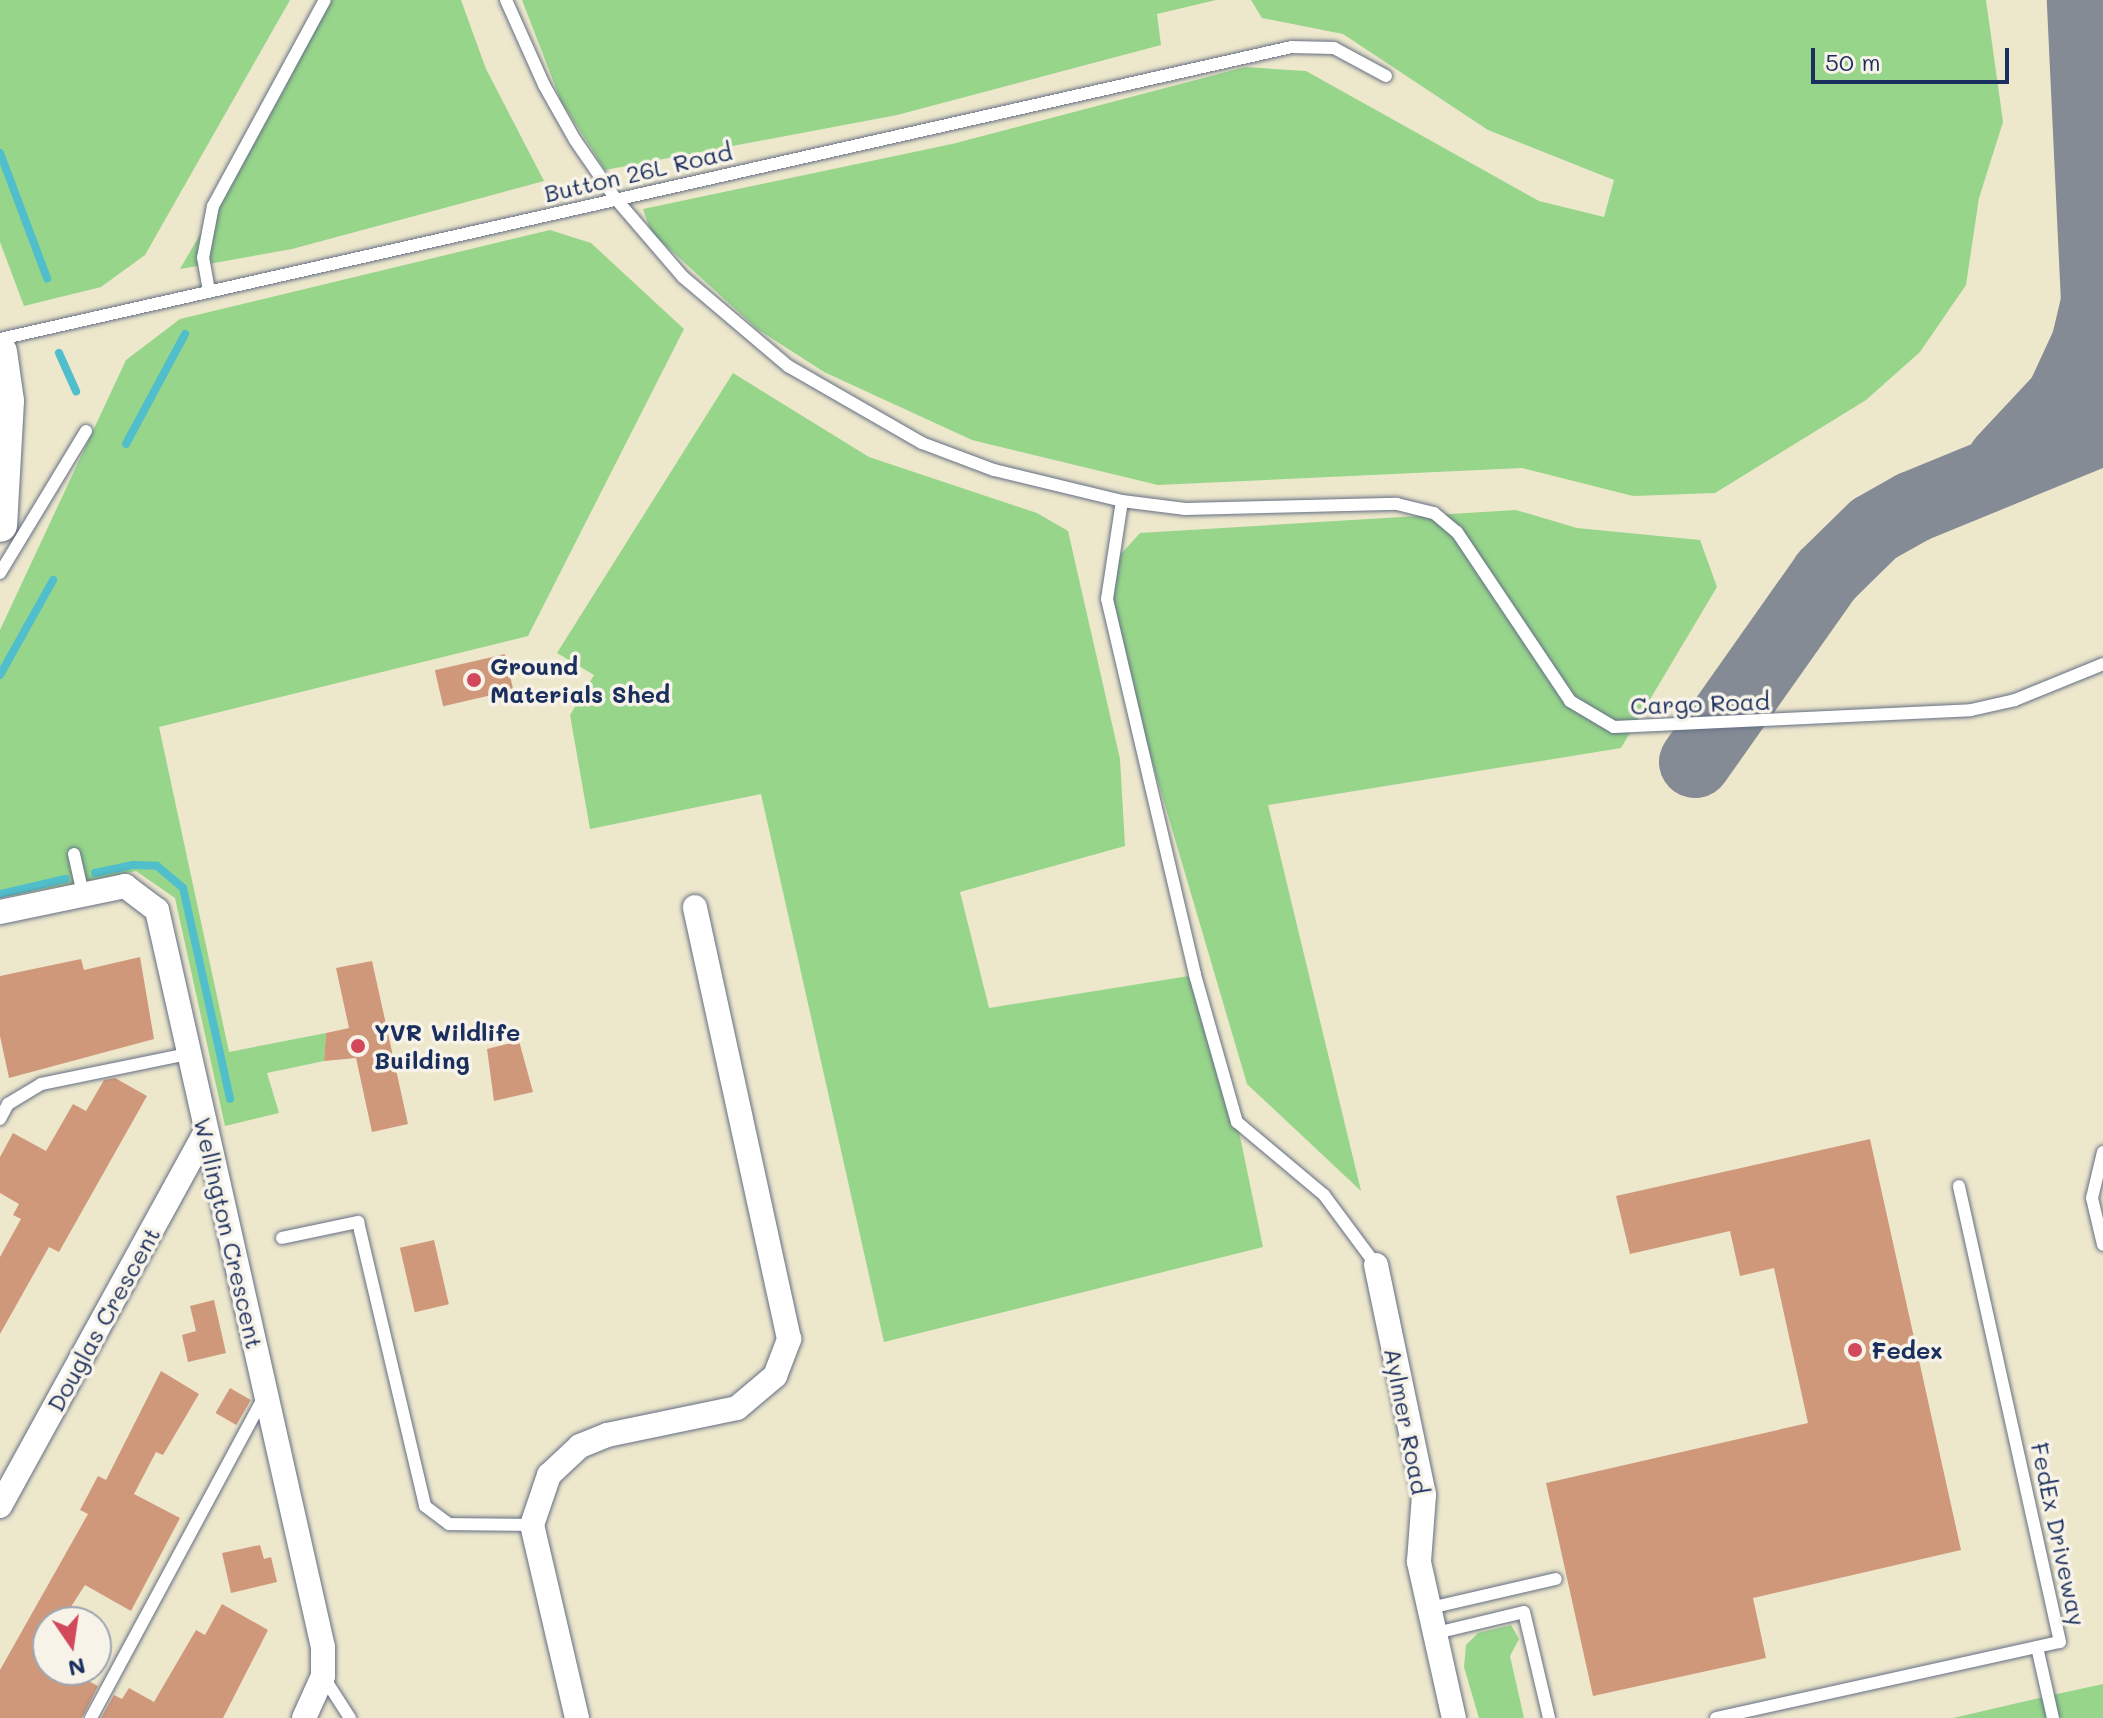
<!DOCTYPE html>
<style>
body{margin:0}
#map{position:relative;width:2103px;height:1718px;overflow:hidden;background:#ede7cc;font-family:Mali,sans-serif}
div>[style]{position:absolute}
.green>*{inset:0;background:#97d58b}
.stream>*{height:8px;margin:-4px;padding:0 4px;transform-origin:4px;border-radius:4px;background:#51becb}
.taxiway>*{height:72px;margin:-36px;padding:0 36px;transform-origin:36px;border-radius:36px;background:#848b95}
.building>*{inset:0;background:#d0987b;transform-origin:0 0}
.roads{filter:drop-shadow(0 0 2px #646f84) drop-shadow(0 0 2px #646f84)}
.lane>*{height:12px;margin:-6px;padding:0 6px;transform-origin:6px;border-radius:6px;background:#fff}
.street>*{height:24px;margin:-12px;padding:0 12px;transform-origin:12px;border-radius:12px;background:#fff}
.secondary>*{height:34px;margin:-17px;padding:0 17px;transform-origin:17px;border-radius:17px;background:#fff}
.dots>*{width:22px;height:22px;translate:-50% -50%;box-sizing:border-box;border:4px solid #f7f3e8;border-radius:50%}
span{translate:-50% -50%;white-space:nowrap;text-align:center;line-height:1.15;-webkit-text-stroke:7px #f7f3e8;paint-order:stroke}
.street-label{font-size:24px;color:#1b2f5e}
.poi-label{font-size:24px;color:#1b2f5e;font-weight:700}
.left{translate:0 -50%;text-align:left}
.north{position:absolute;left:32px;top:1606px;width:80px;height:80px;box-sizing:border-box;background:#f7f3e8;border:2px solid #9fa5b1;border-radius:50%;rotate:167deg;font-size:22px;font-weight:700;line-height:32px;text-align:center;color:#1b2f5e}
.north::after{content:'';display:block;margin:auto;width:28px;height:36px;background:#d1495b;clip-path:polygon(50% 0,100% 100%,50% 72%,0 100%)}
.scale{position:absolute;left:1811px;top:48px;width:198px;height:36px;box-sizing:border-box;border:4px solid #1b2f5e;border-top:0;padding-left:10px;font-size:24px;line-height:28px;white-space:nowrap;color:#1b2f5e;-webkit-text-stroke:6px #f7f3e8;paint-order:stroke}
</style>
<div id="map">
<div class="green">
<div style="clip-path:polygon(0 0,290px 0,145px 255px,101px 287px,24px 306px,0 242px)"></div>
<div style="clip-path:polygon(328px 0,461px 0,486px 69px,544px 181px,292px 249px,180px 269px,284px 90px)"></div>
<div style="clip-path:polygon(522px 0,1216px 0,1157px 14px,1161px 45px,897px 115px,605px 170px,561px 101px)"></div>
<div style="clip-path:polygon(1251px 0,1986px 0,2003px 122px,1979px 198px,1966px 285px,1920px 352px,1866px 400px,1715px 493px,1633px 496px,1522px 468px,1158px 485px,972px 440px,824px 372px,756px 328px,651px 232px,643px 209px,952px 144px,1245px 67px,1306px 71px,1539px 201px,1604px 217px,1614px 180px,1488px 130px,1343px 34px,1262px 18px)"></div>
<div style="clip-path:polygon(550px 230px,591px 243px,684px 329px,528px 636px,159px 727px,229px 1052px,326px 1033px,324px 1061px,267px 1073px,279px 1113px,225px 1126px,175px 898px,136px 871px,0 898px,0 630px,126px 360px,180px 319px)"></div>
<div style="clip-path:polygon(733px 373px,869px 457px,1037px 513px,1068px 531px,1120px 759px,1125px 846px,960px 892px,989px 1008px,1195px 975px,1237px 1122px,1263px 1247px,884px 1342px,761px 794px,590px 829px,570px 715px,594px 675px,557px 653px)"></div>
<div style="clip-path:polygon(1516px 510px,1577px 528px,1700px 540px,1717px 587px,1621px 748px,1268px 805px,1361px 1191px,1247px 1084px,1107px 608px,1110px 566px,1140px 533px)"></div>
<div style="clip-path:polygon(1511px 1625px,1519px 1639px,1510px 1656px,1524px 1718px,1479px 1718px,1464px 1667px,1466px 1645px,1478px 1633px)"></div>
<div style="clip-path:polygon(2103px 1684px,2103px 1718px,1953px 1718px,2048px 1696px)"></div>
</div>
<div class="stream">
<div style="left:0;top:153px;width:134px;rotate:69.4deg"></div>
<div style="left:59px;top:353px;width:42px;rotate:65.9deg"></div>
<div style="left:126px;top:444px;width:125px;rotate:-61.8deg"></div>
<div style="left:0;top:675px;width:109px;rotate:-60.8deg"></div>
<div style="left:95px;top:873px;width:39px;rotate:-12deg"></div>
<div style="left:133px;top:865px;width:24px;rotate:2deg"></div>
<div style="left:157px;top:866px;width:34px;rotate:40deg"></div>
<div style="left:183px;top:888px;width:216px;rotate:77.4deg"></div>
<div style="left:0;top:894px;width:67px;rotate:-13deg"></div>
</div>
<div class="taxiway">
<div style="left:2003px;top:461px;width:86px;rotate:-46.9deg"></div>
<div style="left:2062px;top:398px;width:60px;rotate:-65.2deg"></div>
<div style="left:2087px;top:344px;width:43px;rotate:-76.6deg"></div>
<div style="left:2097px;top:302px;width:302px;rotate:-92.7deg"></div>
<div style="left:1695px;top:762px;width:228px;rotate:-54.8deg"></div>
<div style="left:1826px;top:576px;width:67px;rotate:-44.4deg"></div>
<div style="left:1874px;top:529px;width:45px;rotate:-29.4deg"></div>
<div style="left:1913px;top:507px;width:205px;rotate:-22.3deg"></div>
</div>
<div class="building">
<div style="left:505px;top:654px;width:37px;height:72px;rotate:77deg"></div>
<div style="clip-path:polygon(140px 957px,154px 1039px,9px 1078px,0 1036px,0 976px,81px 959px,84px 970px)"></div>
<div style="clip-path:polygon(372px 961px,408px 1124px,372px 1132px,356px 1058px,324px 1061px,326px 1033px,349px 1028px,336px 968px)"></div>
<div style="clip-path:polygon(519px 1041px,533px 1092px,494px 1101px,487px 1049px)"></div>
<div style="clip-path:polygon(115px 1078px,147px 1096px,59px 1252px,49px 1247px,0 1334px,0 1257px,21px 1219px,13px 1215px,19px 1204px,0 1193px,0 1157px,13px 1133px,46px 1151px,73px 1104px,86px 1111px,104px 1080px)"></div>
<div style="clip-path:polygon(1870px 1139px,1961px 1550px,1753px 1598px,1766px 1658px,1593px 1696px,1546px 1483px,1808px 1423px,1774px 1268px,1740px 1276px,1730px 1231px,1630px 1254px,1616px 1196px)"></div>
<div style="left:434px;top:1240px;width:66px;height:35px;rotate:77deg"></div>
<div style="clip-path:polygon(214px 1300px,226px 1353px,188px 1362px,182px 1335px,196px 1331px,190px 1306px)"></div>
<div style="clip-path:polygon(161px 1371px,199px 1394px,163px 1455px,156px 1452px,134px 1494px,180px 1518px,131px 1611px,85px 1585px,61px 1622px,48px 1622px,48px 1670px,68px 1670px,98px 1686px,82px 1718px,0 1718px,0 1670px,88px 1514px,80px 1510px,98px 1476px,106px 1480px)"></div>
<div style="left:230px;top:1388px;width:24px;height:29px;rotate:30deg"></div>
<div style="clip-path:polygon(260px 1545px,264px 1559px,271px 1557px,277px 1582px,231px 1593px,222px 1553px)"></div>
<div style="clip-path:polygon(222px 1604px,268px 1630px,223px 1718px,101px 1718px,114px 1695px,122px 1699px,129px 1688px,154px 1702px,196px 1630px,205px 1635px)"></div>
</div>
<div class="roads">
<div class="lane">
<div style="left:506px;top:0;width:93px;rotate:65.9deg"></div>
<div style="left:544px;top:85px;width:63px;rotate:60.6deg"></div>
<div style="left:575px;top:140px;width:70px;rotate:55.4deg"></div>
<div style="left:615px;top:198px;width:104px;rotate:49.3deg"></div>
<div style="left:683px;top:277px;width:138px;rotate:40.3deg"></div>
<div style="left:788px;top:366px;width:155px;rotate:29.9deg"></div>
<div style="left:922px;top:443px;width:77px;rotate:20.6deg"></div>
<div style="left:994px;top:470px;width:132px;rotate:13.6deg"></div>
<div style="left:1122px;top:501px;width:64px;rotate:7.2deg"></div>
<div style="left:1185px;top:509px;width:212px;rotate:-1.4deg"></div>
<div style="left:1397px;top:504px;width:38px;rotate:14deg"></div>
<div style="left:1434px;top:513px;width:30px;rotate:40deg"></div>
<div style="left:1457px;top:532px;width:203px;rotate:56.2deg"></div>
<div style="left:1570px;top:701px;width:51px;rotate:30.6deg"></div>
<div style="left:1614px;top:727px;width:357px;rotate:-2.7deg"></div>
<div style="left:1971px;top:710px;width:45px;rotate:-12.8deg"></div>
<div style="left:2015px;top:700px;width:95px;rotate:-22.2deg"></div>
<div style="left:209px;top:291px;width:34px;rotate:-100deg"></div>
<div style="left:203px;top:258px;width:53px;rotate:-79.1deg"></div>
<div style="left:213px;top:206px;width:234px;rotate:-61.5deg"></div>
<div style="left:0;top:339px;width:1324px;rotate:-12.74deg"></div>
<div style="left:1291px;top:47px;width:43px;rotate:1.3deg"></div>
<div style="left:1334px;top:48px;width:59px;rotate:28.3deg"></div>
<div style="left:1122px;top:501px;width:99px;rotate:98.7deg"></div>
<div style="left:1107px;top:599px;width:386px;rotate:76.8deg"></div>
<div style="left:1195px;top:975px;width:153px;rotate:74.1deg"></div>
<div style="left:1237px;top:1122px;width:114px;rotate:40deg"></div>
<div style="left:1324px;top:1195px;width:87px;rotate:53.4deg"></div>
<div style="left:0;top:573px;width:166px;rotate:-58.8deg"></div>
<div style="left:74px;top:854px;width:41px;rotate:77.3deg"></div>
<div style="left:0;top:1119px;width:17px;rotate:-62deg"></div>
<div style="left:8px;top:1104px;width:39px;rotate:-31deg"></div>
<div style="left:41px;top:1084px;width:149px;rotate:-11.6deg"></div>
<div style="left:2103px;top:1152px;width:47px;rotate:103.4deg"></div>
<div style="left:2092px;top:1198px;width:48px;rotate:76.8deg"></div>
<div style="left:282px;top:1238px;width:78px;rotate:-11.9deg"></div>
<div style="left:358px;top:1222px;width:292px;rotate:76.7deg"></div>
<div style="left:425px;top:1506px;width:30px;rotate:37deg"></div>
<div style="left:449px;top:1524px;width:83px;rotate:0.7deg"></div>
<div style="left:1430px;top:1608px;width:129px;rotate:-13deg"></div>
<div style="left:1436px;top:1633px;width:90px;rotate:-13.4deg"></div>
<div style="left:1524px;top:1612px;width:109px;rotate:76.7deg"></div>
<div style="left:2037px;top:1647px;width:73px;rotate:77.3deg"></div>
<div style="left:323px;top:1676px;width:50px;rotate:57.3deg"></div>
<div style="left:91px;top:1718px;width:365px;rotate:-61.7deg"></div>
<div style="left:1716px;top:1718px;width:352px;rotate:-12.5deg"></div>
<div style="left:2060px;top:1642px;width:467px;rotate:-102.5deg"></div>
</div>
<div class="street">
<div style="left:0;top:912px;width:128px;rotate:-11.7deg"></div>
<div style="left:125px;top:886px;width:40px;rotate:37deg"></div>
<div style="left:157px;top:910px;width:755px;rotate:77.31deg"></div>
<div style="left:323px;top:1647px;width:29px;rotate:90deg"></div>
<div style="left:323px;top:1676px;width:46px;rotate:114.3deg"></div>
<div style="left:1376px;top:1265px;width:235px;rotate:78.2deg"></div>
<div style="left:1424px;top:1495px;width:67px;rotate:94.3deg"></div>
<div style="left:1419px;top:1562px;width:160px;rotate:77.4deg"></div>
<div style="left:0;top:1506px;width:427px;rotate:-61.2deg"></div>
<div style="left:577px;top:1718px;width:198px;rotate:-103.1deg"></div>
<div style="left:532px;top:1525px;width:53px;rotate:-71.2deg"></div>
<div style="left:549px;top:1475px;width:42px;rotate:-43.1deg"></div>
<div style="left:580px;top:1446px;width:29px;rotate:-22deg"></div>
<div style="left:607px;top:1435px;width:133px;rotate:-11.7deg"></div>
<div style="left:737px;top:1408px;width:50px;rotate:-40.1deg"></div>
<div style="left:775px;top:1376px;width:40px;rotate:-69deg"></div>
<div style="left:789px;top:1339px;width:442px;rotate:-102.3deg"></div>
</div>
<div class="secondary">
<div style="left:0;top:352px;width:49px;rotate:81.9deg"></div>
<div style="left:7px;top:401px;width:124px;rotate:93.2deg"></div>
</div>
</div>
<div class="dots">
<div style="left:474px;top:680px;background:#d1495b"></div>
<div style="left:358px;top:1046px;background:#d1495b"></div>
<div style="left:1855px;top:1350px;background:#d1495b"></div>
</div>
<div class="street-label">
<span style="left:638px;top:172px;rotate:-13deg">Button 26L Road</span>
<span style="left:1700px;top:703px;rotate:-2deg">Cargo Road</span>
<span style="left:229px;top:1233px;rotate:77deg">Wellington Crescent</span>
<span style="left:103px;top:1319px;rotate:-61deg">Douglas Crescent</span>
<span style="left:1407px;top:1421px;rotate:79deg">Aylmer Road</span>
<span style="left:2059px;top:1534px;rotate:78deg">FedEx Driveway</span>
</div>
<div class="poi-label">
<span class="left" style="left:490px;top:680px">Ground<br>Materials Shed</span>
<span class="left" style="left:374px;top:1046px">YVR Wildlife<br>Building</span>
<span class="left" style="left:1871px;top:1350px">Fedex</span>
</div>
<div class="north">N</div>
<div class="scale">50 m</div>
</div>
